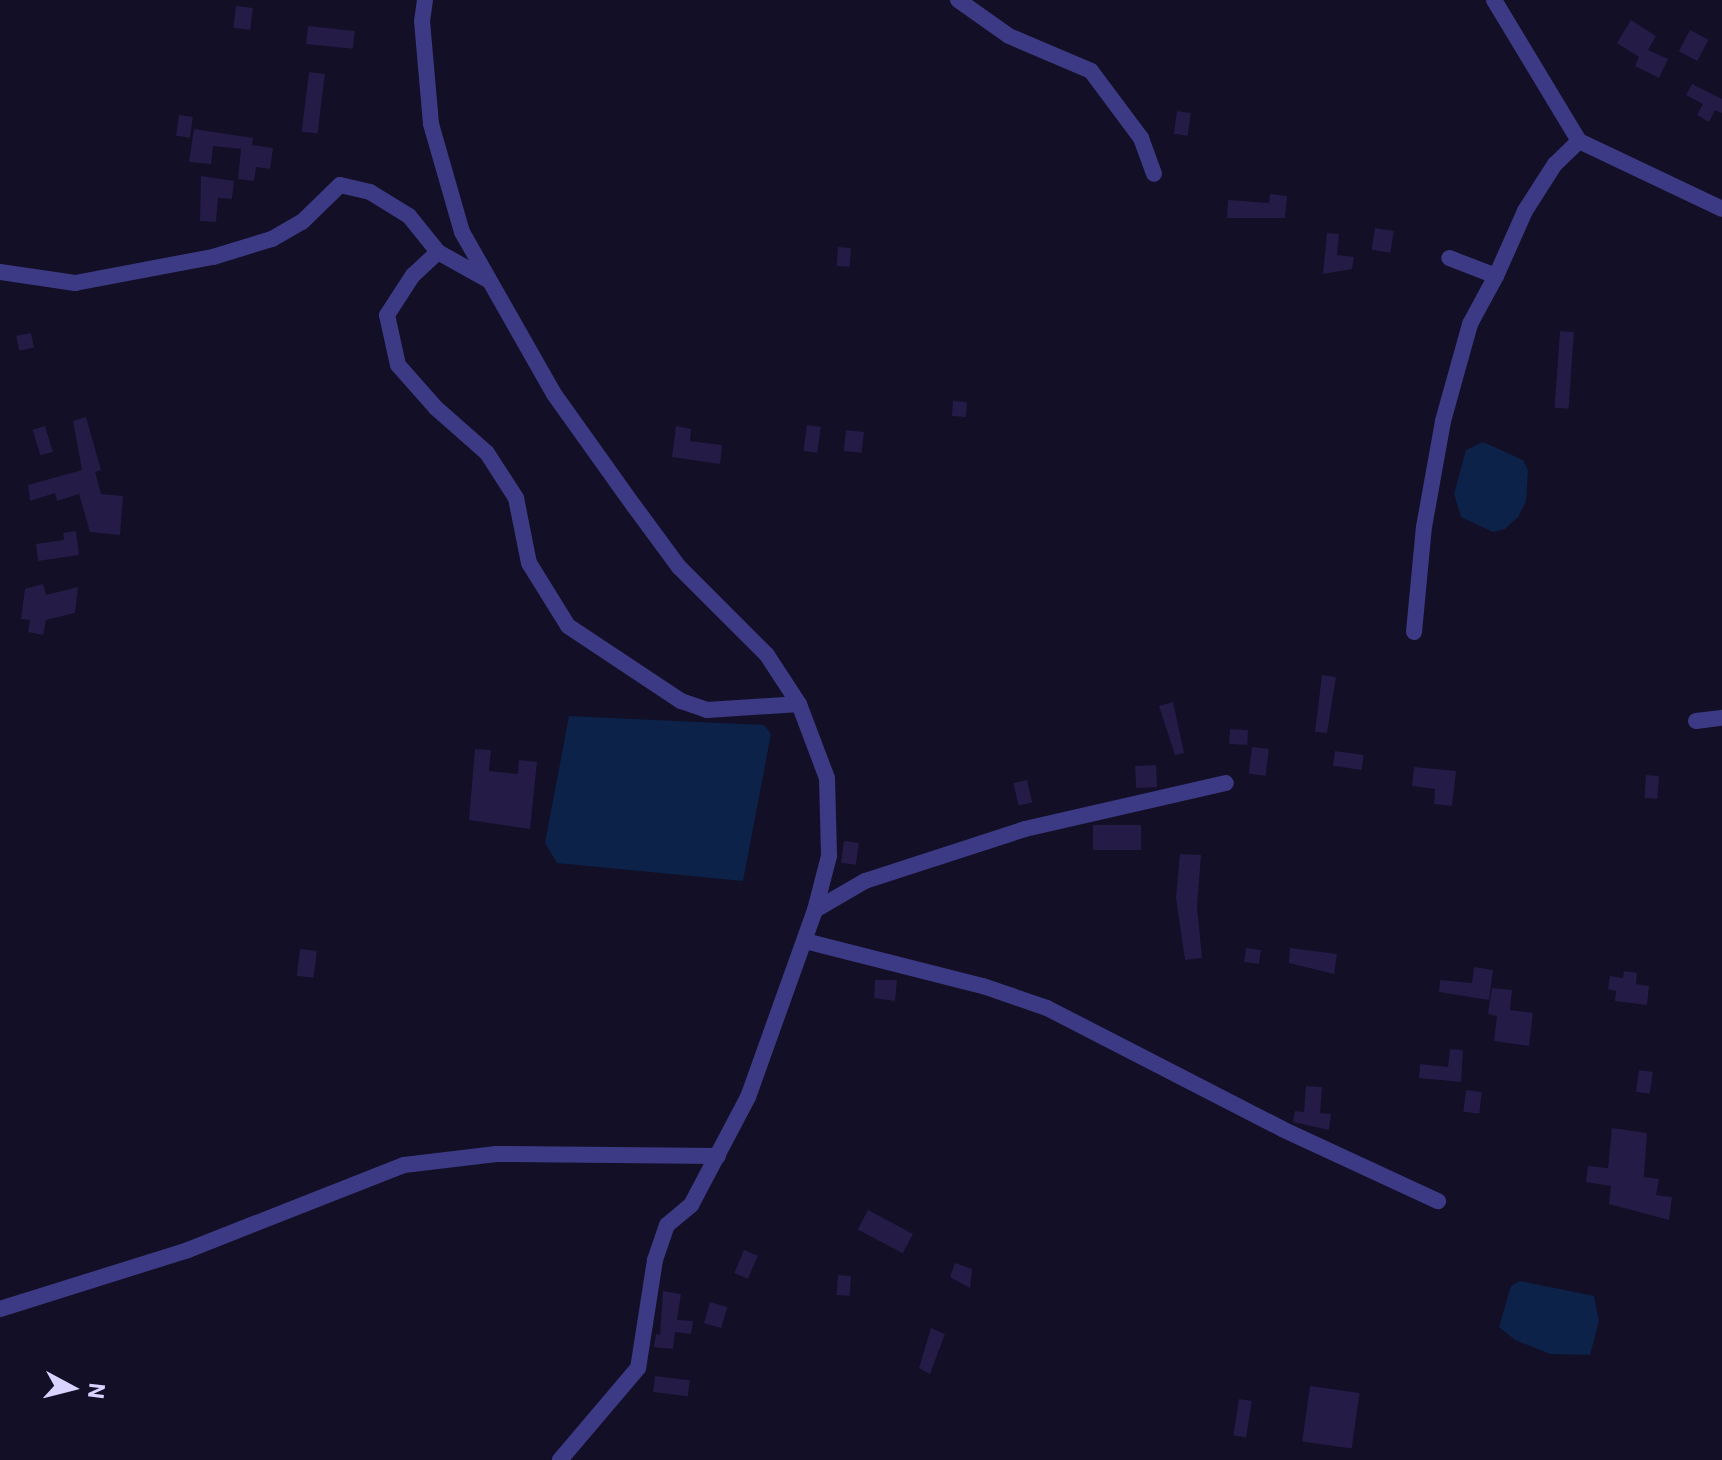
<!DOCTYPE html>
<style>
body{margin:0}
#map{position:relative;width:1722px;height:1460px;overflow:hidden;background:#130f26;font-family:Roboto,sans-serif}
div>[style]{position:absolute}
.water>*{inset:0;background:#0c2248}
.building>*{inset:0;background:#241b47;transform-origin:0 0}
.minor>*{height:16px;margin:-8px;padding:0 8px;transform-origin:8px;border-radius:8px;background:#3d3a85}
span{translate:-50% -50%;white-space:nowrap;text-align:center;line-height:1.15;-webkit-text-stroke:8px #130f26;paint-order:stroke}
.north{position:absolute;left:32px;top:1348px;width:80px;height:80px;-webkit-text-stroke:6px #130f26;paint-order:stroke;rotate:97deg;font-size:22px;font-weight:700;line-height:32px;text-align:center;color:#d9d4ff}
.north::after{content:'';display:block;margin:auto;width:28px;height:36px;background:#d9d4ff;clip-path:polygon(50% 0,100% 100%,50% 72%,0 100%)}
</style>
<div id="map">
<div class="water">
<div style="clip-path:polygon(1483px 442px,1523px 460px,1528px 470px,1526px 501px,1518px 517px,1505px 529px,1493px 532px,1461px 517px,1454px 494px,1466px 450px)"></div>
<div style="clip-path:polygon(569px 716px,764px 725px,771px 734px,743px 881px,557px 863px,545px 843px)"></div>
<div style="clip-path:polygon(1520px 1281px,1594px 1296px,1599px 1321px,1590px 1355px,1550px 1354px,1515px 1340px,1499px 1327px,1511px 1286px)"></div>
</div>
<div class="building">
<div style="left:236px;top:6px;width:17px;height:22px;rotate:7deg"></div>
<div style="clip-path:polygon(1631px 20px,1656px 36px,1648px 50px,1668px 59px,1659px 78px,1635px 66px,1639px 57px,1617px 43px)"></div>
<div style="left:308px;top:26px;width:47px;height:18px;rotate:6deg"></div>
<div style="left:1690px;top:30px;width:21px;height:24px;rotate:28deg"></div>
<div style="left:309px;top:72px;width:16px;height:60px;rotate:7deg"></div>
<div style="clip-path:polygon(1692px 84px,1722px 99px,1722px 113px,1715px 110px,1709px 122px,1697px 115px,1703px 104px,1686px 95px)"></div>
<div style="left:1177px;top:111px;width:14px;height:23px;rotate:8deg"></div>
<div style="left:179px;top:115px;width:14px;height:21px;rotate:8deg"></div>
<div style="clip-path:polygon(194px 129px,253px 138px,252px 145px,273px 148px,270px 169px,256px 167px,254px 181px,238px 179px,241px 149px,213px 146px,211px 164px,189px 162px)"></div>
<div style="clip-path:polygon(201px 176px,234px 181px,232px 199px,218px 198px,216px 222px,200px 221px)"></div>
<div style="clip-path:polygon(1270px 194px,1287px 196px,1285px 218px,1227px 218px,1228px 200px,1269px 203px)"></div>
<div style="left:1375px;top:228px;width:19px;height:22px;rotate:9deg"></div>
<div style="clip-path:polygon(1327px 233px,1339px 234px,1337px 255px,1354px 257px,1352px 269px,1323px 274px)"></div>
<div style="left:838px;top:247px;width:13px;height:19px;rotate:4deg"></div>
<div style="left:1560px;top:331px;width:14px;height:77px;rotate:4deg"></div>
<div style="left:31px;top:333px;width:15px;height:15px;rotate:79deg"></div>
<div style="left:953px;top:401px;width:14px;height:15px;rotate:4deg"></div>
<div style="clip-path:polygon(86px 417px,101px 470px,95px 472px,101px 494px,123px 496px,120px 535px,90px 532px,79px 494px,57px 501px,55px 493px,30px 501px,28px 485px,82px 470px,73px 421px)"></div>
<div style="left:807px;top:425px;width:14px;height:26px;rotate:8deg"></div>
<div style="left:45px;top:426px;width:27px;height:13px;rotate:73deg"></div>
<div style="clip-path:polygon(676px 426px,691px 429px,690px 441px,722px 445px,720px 464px,672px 457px)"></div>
<div style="left:846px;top:430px;width:18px;height:21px;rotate:6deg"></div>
<div style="clip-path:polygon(76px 531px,79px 555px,38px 561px,36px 544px,64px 540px,63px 533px)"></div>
<div style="clip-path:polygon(43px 584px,46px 595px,78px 587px,75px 613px,46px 620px,43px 635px,28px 632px,30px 620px,21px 619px,25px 589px)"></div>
<div style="clip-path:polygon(1322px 675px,1336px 677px,1327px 733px,1315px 732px)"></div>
<div style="clip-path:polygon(1173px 702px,1184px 753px,1175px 755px,1159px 706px)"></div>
<div style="left:1230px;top:729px;width:18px;height:15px;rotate:3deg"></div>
<div style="left:1252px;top:747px;width:17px;height:27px;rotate:7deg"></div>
<div style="clip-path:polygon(475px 749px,491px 750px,489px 771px,518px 774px,519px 760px,537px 762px,530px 829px,469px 820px)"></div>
<div style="left:1335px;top:751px;width:29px;height:15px;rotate:8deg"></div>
<div style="left:1156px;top:765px;width:22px;height:21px;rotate:87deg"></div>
<div style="clip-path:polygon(1414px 767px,1456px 771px,1452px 806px,1434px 804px,1435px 789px,1412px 786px)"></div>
<div style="left:1646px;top:775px;width:13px;height:23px;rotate:4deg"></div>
<div style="left:1027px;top:780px;width:23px;height:14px;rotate:77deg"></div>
<div style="left:1093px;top:825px;width:48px;height:25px"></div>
<div style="left:844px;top:841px;width:15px;height:22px;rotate:8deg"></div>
<div style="clip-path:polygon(1180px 854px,1201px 855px,1197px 907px,1202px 958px,1185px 960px,1176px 898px)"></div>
<div style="left:1246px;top:948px;width:15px;height:14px;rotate:8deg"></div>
<div style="clip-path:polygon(1290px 948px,1337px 954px,1334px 974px,1289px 963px)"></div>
<div style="left:300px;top:949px;width:17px;height:27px;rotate:7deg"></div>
<div style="clip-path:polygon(1474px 967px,1493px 970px,1489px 1000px,1439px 992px,1440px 980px,1472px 983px)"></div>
<div style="clip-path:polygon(1624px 971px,1637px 973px,1636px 984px,1649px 986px,1647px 1005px,1615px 1001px,1616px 991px,1608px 989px,1610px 976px,1623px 978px)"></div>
<div style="clip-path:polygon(875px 980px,897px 980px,895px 1001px,874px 998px)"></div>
<div style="clip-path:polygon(1492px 988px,1512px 990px,1510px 1010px,1533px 1013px,1529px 1046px,1494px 1041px,1497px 1016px,1488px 1014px)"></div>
<div style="clip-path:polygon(1450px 1049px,1463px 1050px,1461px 1082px,1419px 1078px,1420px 1064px,1448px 1067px)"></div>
<div style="left:1639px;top:1070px;width:14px;height:22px;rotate:8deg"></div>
<div style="clip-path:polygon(1306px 1086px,1322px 1087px,1320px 1113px,1331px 1114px,1329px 1130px,1293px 1122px,1295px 1111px,1304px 1112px)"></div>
<div style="left:1466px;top:1090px;width:16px;height:22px;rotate:7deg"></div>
<div style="clip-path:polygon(1612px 1128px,1647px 1133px,1644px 1177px,1659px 1179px,1656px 1195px,1672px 1197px,1669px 1220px,1609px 1204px,1611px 1186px,1586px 1182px,1588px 1166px,1608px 1168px)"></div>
<div style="left:868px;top:1210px;width:51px;height:22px;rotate:28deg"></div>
<div style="left:744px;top:1250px;width:15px;height:25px;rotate:23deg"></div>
<div style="clip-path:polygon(955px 1263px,972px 1269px,970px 1288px,950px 1277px)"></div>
<div style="left:838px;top:1275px;width:13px;height:20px;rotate:4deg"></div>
<div style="clip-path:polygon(663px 1291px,681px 1294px,677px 1320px,693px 1321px,691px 1334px,675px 1332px,673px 1349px,654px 1347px,656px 1334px,660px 1335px)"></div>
<div style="left:710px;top:1302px;width:18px;height:22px;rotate:16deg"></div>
<div style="clip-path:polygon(931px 1328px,945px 1334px,930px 1374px,919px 1368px)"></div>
<div style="left:655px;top:1376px;width:35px;height:16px;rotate:7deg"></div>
<div style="left:1310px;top:1386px;width:50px;height:56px;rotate:8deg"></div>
<div style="left:1239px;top:1399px;width:13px;height:37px;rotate:9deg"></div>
</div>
<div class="minor">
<div style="left:425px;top:0;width:21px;rotate:98deg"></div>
<div style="left:422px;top:21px;width:103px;rotate:85deg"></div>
<div style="left:431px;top:124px;width:112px;rotate:74deg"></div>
<div style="left:462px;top:232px;width:186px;rotate:60.4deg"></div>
<div style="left:554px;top:394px;width:138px;rotate:54.5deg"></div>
<div style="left:634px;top:506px;width:76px;rotate:53.6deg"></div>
<div style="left:679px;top:567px;width:124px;rotate:45deg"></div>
<div style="left:767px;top:655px;width:59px;rotate:56.9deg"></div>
<div style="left:799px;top:704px;width:79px;rotate:69.3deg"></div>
<div style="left:827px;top:778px;width:78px;rotate:88.5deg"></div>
<div style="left:829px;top:856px;width:56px;rotate:104.5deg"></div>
<div style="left:815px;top:910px;width:199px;rotate:109.7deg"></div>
<div style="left:748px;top:1097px;width:122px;rotate:117.8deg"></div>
<div style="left:691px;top:1205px;width:31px;rotate:140deg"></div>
<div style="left:667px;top:1225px;width:37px;rotate:109deg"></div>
<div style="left:655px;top:1260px;width:109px;rotate:98.9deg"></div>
<div style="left:638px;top:1368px;width:121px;rotate:130.3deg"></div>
<div style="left:958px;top:0;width:62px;rotate:35.2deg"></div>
<div style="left:1009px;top:36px;width:89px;rotate:23.1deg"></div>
<div style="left:1091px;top:71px;width:84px;rotate:53.3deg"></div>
<div style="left:1141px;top:138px;width:38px;rotate:70deg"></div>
<div style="left:1494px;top:0;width:165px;rotate:58.9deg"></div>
<div style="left:1579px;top:141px;width:33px;rotate:136deg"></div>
<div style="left:1555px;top:164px;width:56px;rotate:122.6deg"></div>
<div style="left:1525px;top:211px;width:71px;rotate:114deg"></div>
<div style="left:1579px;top:141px;width:158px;rotate:25.4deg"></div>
<div style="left:0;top:272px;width:76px;rotate:8.3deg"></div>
<div style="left:75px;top:283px;width:140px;rotate:-10.7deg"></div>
<div style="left:213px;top:257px;width:62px;rotate:-17deg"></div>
<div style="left:272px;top:239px;width:34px;rotate:-30deg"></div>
<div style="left:302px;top:222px;width:53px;rotate:-44.2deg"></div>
<div style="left:340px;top:185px;width:31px;rotate:13deg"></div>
<div style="left:370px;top:192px;width:46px;rotate:31.6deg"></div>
<div style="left:409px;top:216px;width:46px;rotate:51.1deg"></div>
<div style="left:488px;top:280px;width:57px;rotate:-150.8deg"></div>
<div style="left:438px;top:252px;width:34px;rotate:137deg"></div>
<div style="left:413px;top:275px;width:48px;rotate:123deg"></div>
<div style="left:387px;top:315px;width:51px;rotate:77.6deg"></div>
<div style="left:398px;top:365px;width:57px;rotate:48.5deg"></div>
<div style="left:436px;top:408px;width:68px;rotate:41.4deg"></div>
<div style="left:487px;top:453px;width:54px;rotate:57.2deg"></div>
<div style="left:516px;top:498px;width:66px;rotate:78.7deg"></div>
<div style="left:529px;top:563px;width:74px;rotate:58.2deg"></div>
<div style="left:568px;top:626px;width:136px;rotate:33.6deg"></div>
<div style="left:681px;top:701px;width:28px;rotate:19deg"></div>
<div style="left:707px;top:710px;width:92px;rotate:-3.7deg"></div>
<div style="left:1414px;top:632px;width:105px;rotate:-84.6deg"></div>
<div style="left:1424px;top:527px;width:108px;rotate:-79.8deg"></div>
<div style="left:1443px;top:421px;width:101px;rotate:-74.4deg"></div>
<div style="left:1470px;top:324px;width:55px;rotate:-61.6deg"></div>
<div style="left:1496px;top:276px;width:50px;rotate:-159deg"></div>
<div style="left:1696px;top:721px;width:26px;rotate:-7deg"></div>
<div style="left:815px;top:910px;width:58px;rotate:-30.1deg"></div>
<div style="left:865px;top:881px;width:168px;rotate:-18deg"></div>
<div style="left:1025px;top:829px;width:206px;rotate:-12.9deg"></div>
<div style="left:805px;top:941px;width:184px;rotate:14.2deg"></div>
<div style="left:983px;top:986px;width:68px;rotate:19deg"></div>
<div style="left:1047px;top:1008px;width:264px;rotate:27.2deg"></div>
<div style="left:1282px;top:1129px;width:172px;rotate:24.8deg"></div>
<div style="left:0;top:1309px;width:197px;rotate:-17.4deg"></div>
<div style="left:188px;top:1250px;width:232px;rotate:-21.5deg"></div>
<div style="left:404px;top:1165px;width:93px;rotate:-6.8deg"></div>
<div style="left:496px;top:1154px;width:222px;rotate:0.5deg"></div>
</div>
<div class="north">N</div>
</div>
